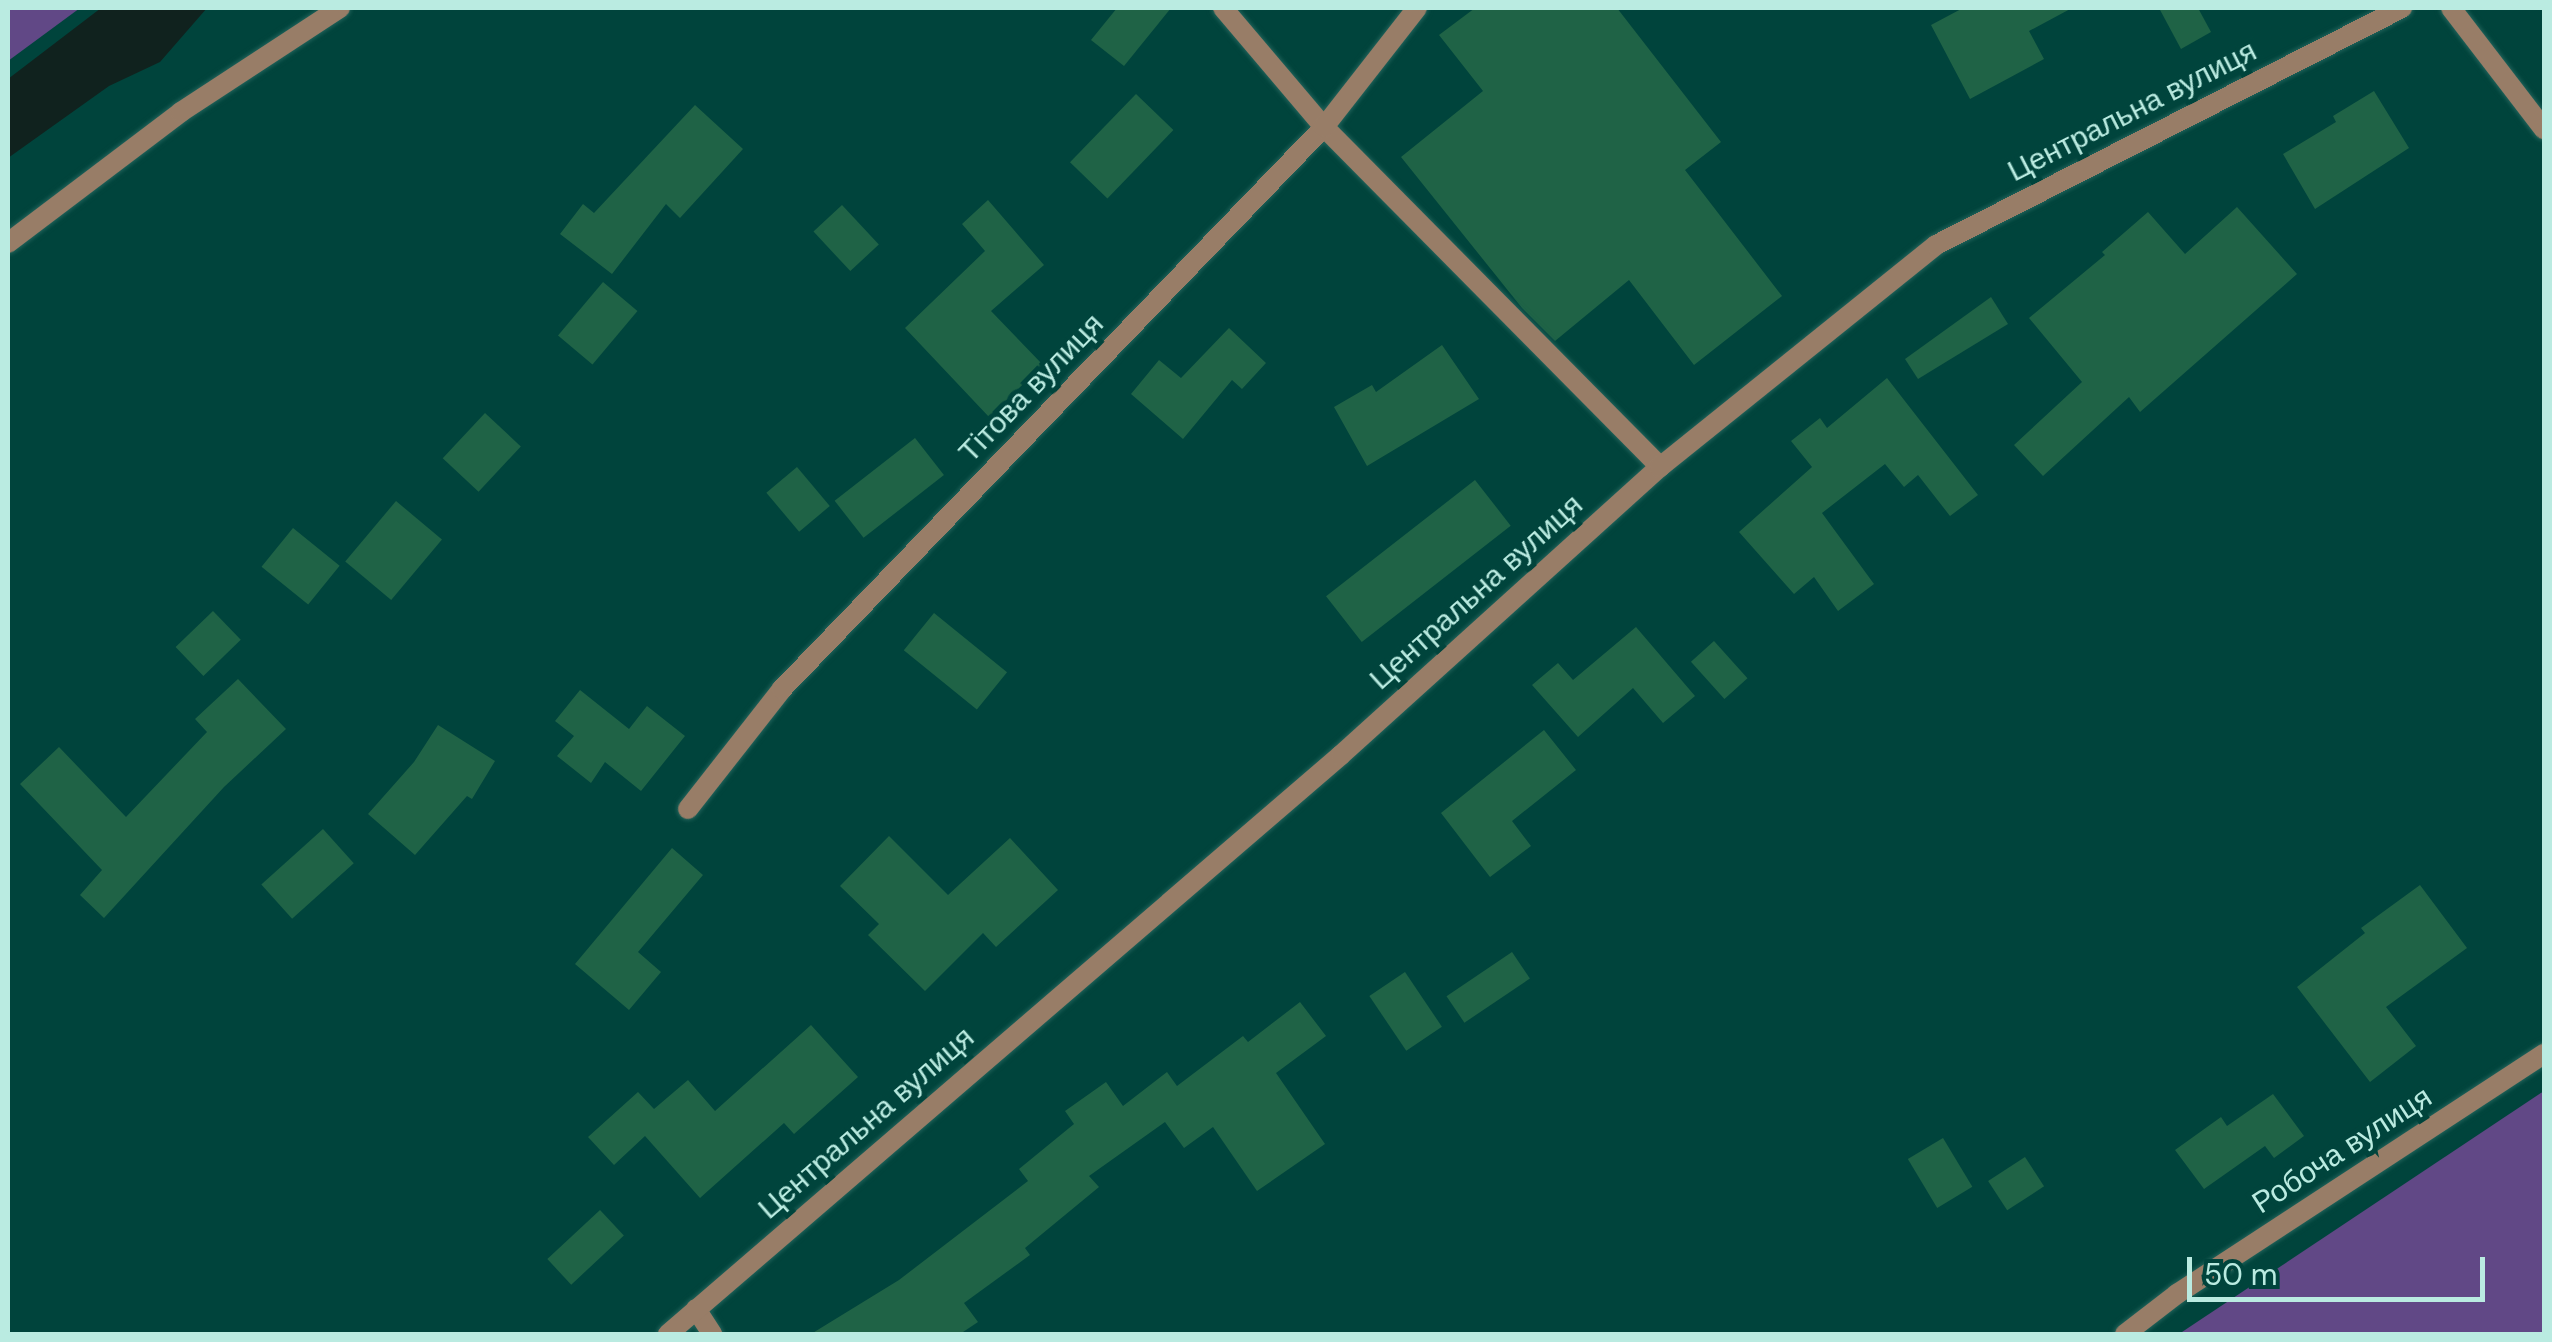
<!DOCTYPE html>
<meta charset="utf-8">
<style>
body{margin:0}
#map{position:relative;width:2552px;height:1342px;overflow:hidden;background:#00443c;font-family:"DM Sans",sans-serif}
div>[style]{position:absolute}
.green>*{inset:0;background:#614886}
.water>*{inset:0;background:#10221e}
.building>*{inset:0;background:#1f6346;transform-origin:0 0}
.roads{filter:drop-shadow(0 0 2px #21625a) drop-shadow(0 0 2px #21625a)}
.street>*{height:20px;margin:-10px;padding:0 10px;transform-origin:10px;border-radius:10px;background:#987d67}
span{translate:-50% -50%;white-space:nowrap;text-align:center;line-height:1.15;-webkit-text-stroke:10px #00443c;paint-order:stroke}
.street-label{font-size:30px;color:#baebe1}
.frame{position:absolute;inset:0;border:10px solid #baebe1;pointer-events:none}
.scale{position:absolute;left:2187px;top:1257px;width:298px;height:45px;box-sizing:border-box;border:5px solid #baebe1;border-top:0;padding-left:12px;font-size:30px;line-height:35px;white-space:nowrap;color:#baebe1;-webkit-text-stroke:8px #00443c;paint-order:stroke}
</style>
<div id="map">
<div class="green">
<div style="clip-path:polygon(8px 8px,80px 8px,8px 61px)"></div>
<div style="clip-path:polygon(2544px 1091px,2544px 1334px,2179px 1334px)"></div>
</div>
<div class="water">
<div style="clip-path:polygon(101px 8px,207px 8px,160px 62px,109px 86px,8px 158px,8px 79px)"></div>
</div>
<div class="building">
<div style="clip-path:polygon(1117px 8px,1171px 8px,1124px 66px,1091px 40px)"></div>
<div style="clip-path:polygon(1475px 8px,1617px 8px,1721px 142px,1685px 170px,1782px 296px,1694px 365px,1629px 280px,1555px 341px,1522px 308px,1401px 157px,1483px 91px,1439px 35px)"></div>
<div style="clip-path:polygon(1963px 8px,2072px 8px,2029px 31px,2044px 59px,1970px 99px,1931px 25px)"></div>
<div style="clip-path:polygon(2159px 8px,2198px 8px,2211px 32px,2181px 49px)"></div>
<div style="clip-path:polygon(2374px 91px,2409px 148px,2315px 209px,2283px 154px,2336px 122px,2333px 116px)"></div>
<div style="left:1136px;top:94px;width:52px;height:95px;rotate:44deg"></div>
<div style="clip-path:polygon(695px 105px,743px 149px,680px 218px,666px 204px,612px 274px,560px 234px,583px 204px,594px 213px)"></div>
<div style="clip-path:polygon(988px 200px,1044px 265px,991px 311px,1043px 365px,989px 417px,905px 328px,985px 251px,962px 224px)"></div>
<div style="left:842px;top:205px;width:54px;height:39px;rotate:47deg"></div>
<div style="clip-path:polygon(2237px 207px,2297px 274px,2140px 412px,2129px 397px,2043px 476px,2014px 445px,2082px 382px,2029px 318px,2105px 255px,2102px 252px,2148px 212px,2185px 254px)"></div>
<div style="left:603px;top:282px;width:45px;height:70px;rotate:40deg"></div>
<div style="clip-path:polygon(1991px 297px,2008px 324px,1918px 379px,1905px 359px)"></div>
<div style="clip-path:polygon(1229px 328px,1266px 363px,1242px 389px,1232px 380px,1183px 439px,1131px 394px,1159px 360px,1181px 378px)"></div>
<div style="clip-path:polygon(1442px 345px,1479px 399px,1367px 466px,1334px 407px,1372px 385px,1376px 392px)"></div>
<div style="clip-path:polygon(1887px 378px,1978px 495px,1950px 516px,1918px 475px,1904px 487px,1885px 464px,1822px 513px,1874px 584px,1838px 611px,1814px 577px,1794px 594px,1739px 532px,1812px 467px,1791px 441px,1820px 418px,1827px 428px)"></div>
<div style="left:485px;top:413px;width:49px;height:62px;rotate:43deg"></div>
<div style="left:915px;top:438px;width:47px;height:102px;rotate:52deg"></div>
<div style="left:797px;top:467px;width:51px;height:40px;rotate:50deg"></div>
<div style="left:1475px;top:480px;width:58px;height:189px;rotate:52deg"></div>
<div style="left:396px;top:501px;width:60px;height:79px;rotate:40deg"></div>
<div style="left:293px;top:528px;width:60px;height:50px;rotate:39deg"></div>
<div style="left:213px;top:611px;width:40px;height:52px;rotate:46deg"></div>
<div style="left:934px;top:613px;width:94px;height:48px;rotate:39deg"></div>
<div style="clip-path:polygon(1636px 627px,1695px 696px,1663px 723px,1633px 688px,1578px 737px,1532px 685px,1558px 663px,1573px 680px)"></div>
<div style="left:1714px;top:641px;width:50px;height:31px;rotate:48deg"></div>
<div style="clip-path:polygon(238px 679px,286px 729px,224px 787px,104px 918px,80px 895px,102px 870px,20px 784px,59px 747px,126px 817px,207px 732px,195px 719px)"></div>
<div style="clip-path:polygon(580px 690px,629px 729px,647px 706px,685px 736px,641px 791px,605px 762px,591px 783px,557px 756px,574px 736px,555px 721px)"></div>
<div style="clip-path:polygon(438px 725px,495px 761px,472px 799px,467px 796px,415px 855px,368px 814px,414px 762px)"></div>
<div style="clip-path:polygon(1544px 730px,1576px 770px,1512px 821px,1531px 846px,1490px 877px,1441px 813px)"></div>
<div style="left:323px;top:829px;width:46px;height:83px;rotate:48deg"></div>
<div style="clip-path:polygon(889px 836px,948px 895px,1010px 838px,1058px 890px,996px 947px,983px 933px,925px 991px,868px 935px,879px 924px,840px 886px)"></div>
<div style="clip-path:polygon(672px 848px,703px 875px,638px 952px,661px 972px,629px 1010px,575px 964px)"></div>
<div style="clip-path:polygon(2420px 885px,2467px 948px,2386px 1007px,2416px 1046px,2370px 1082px,2297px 987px,2365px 933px,2361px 928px)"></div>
<div style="left:1512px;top:952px;width:32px;height:79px;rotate:56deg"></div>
<div style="left:1405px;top:972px;width:66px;height:43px;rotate:56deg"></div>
<div style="clip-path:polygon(1300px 1002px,1326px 1036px,1276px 1073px,1325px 1144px,1257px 1191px,1213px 1127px,1184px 1148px,1165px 1122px,1089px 1176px,1099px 1187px,1025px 1248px,1030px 1255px,964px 1303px,978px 1322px,960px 1334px,811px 1334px,899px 1280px,1028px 1181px,1019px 1169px,1074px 1124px,1065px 1111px,1106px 1082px,1123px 1106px,1167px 1072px,1177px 1086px,1243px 1036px,1248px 1042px)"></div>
<div style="clip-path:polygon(811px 1025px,858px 1077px,794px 1134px,784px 1123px,700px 1198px,645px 1136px,614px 1165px,588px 1137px,638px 1092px,654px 1109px,688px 1080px,715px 1111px)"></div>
<div style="clip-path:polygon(2273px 1094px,2304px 1136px,2274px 1158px,2265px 1146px,2204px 1189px,2175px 1150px,2221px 1117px,2227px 1126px)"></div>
<div style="left:1943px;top:1138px;width:57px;height:41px;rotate:59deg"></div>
<div style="left:2025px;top:1157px;width:35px;height:44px;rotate:57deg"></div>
<div style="left:600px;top:1210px;width:35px;height:72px;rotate:47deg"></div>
</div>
<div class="roads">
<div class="street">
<div style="left:1223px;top:8px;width:156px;rotate:49.7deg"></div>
<div style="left:1324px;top:127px;width:478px;rotate:45.3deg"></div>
<div style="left:2451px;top:8px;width:153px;rotate:52.5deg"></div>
<div style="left:8px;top:243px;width:217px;rotate:-37.1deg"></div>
<div style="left:181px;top:112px;width:190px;rotate:-33.2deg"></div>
<div style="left:688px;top:809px;width:152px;rotate:-51.9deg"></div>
<div style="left:782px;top:689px;width:781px;rotate:-46.04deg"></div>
<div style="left:1324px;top:127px;width:151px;rotate:-52deg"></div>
<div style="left:696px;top:1309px;width:30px;rotate:57deg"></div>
<div style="left:668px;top:1334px;width:888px;rotate:-40.71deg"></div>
<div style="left:1341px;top:755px;width:430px;rotate:-42.1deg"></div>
<div style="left:1660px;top:467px;width:354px;rotate:-38.8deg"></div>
<div style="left:1936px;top:245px;width:523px;rotate:-26.96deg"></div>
<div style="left:2125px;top:1334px;width:66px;rotate:-37.6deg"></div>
<div style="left:2177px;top:1294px;width:439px;rotate:-33.2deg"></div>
</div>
</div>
<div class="street-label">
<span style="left:2132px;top:111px;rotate:-27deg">Центральна вулиця</span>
<span style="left:1031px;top:388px;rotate:-46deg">Тітова вулиця</span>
<span style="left:1476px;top:592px;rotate:-42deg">Центральна вулиця</span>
<span style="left:866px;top:1123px;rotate:-41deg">Центральна вулиця</span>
<span style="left:2342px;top:1150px;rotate:-33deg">Робоча вулиця</span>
</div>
<div class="frame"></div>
<div class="scale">50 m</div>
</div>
